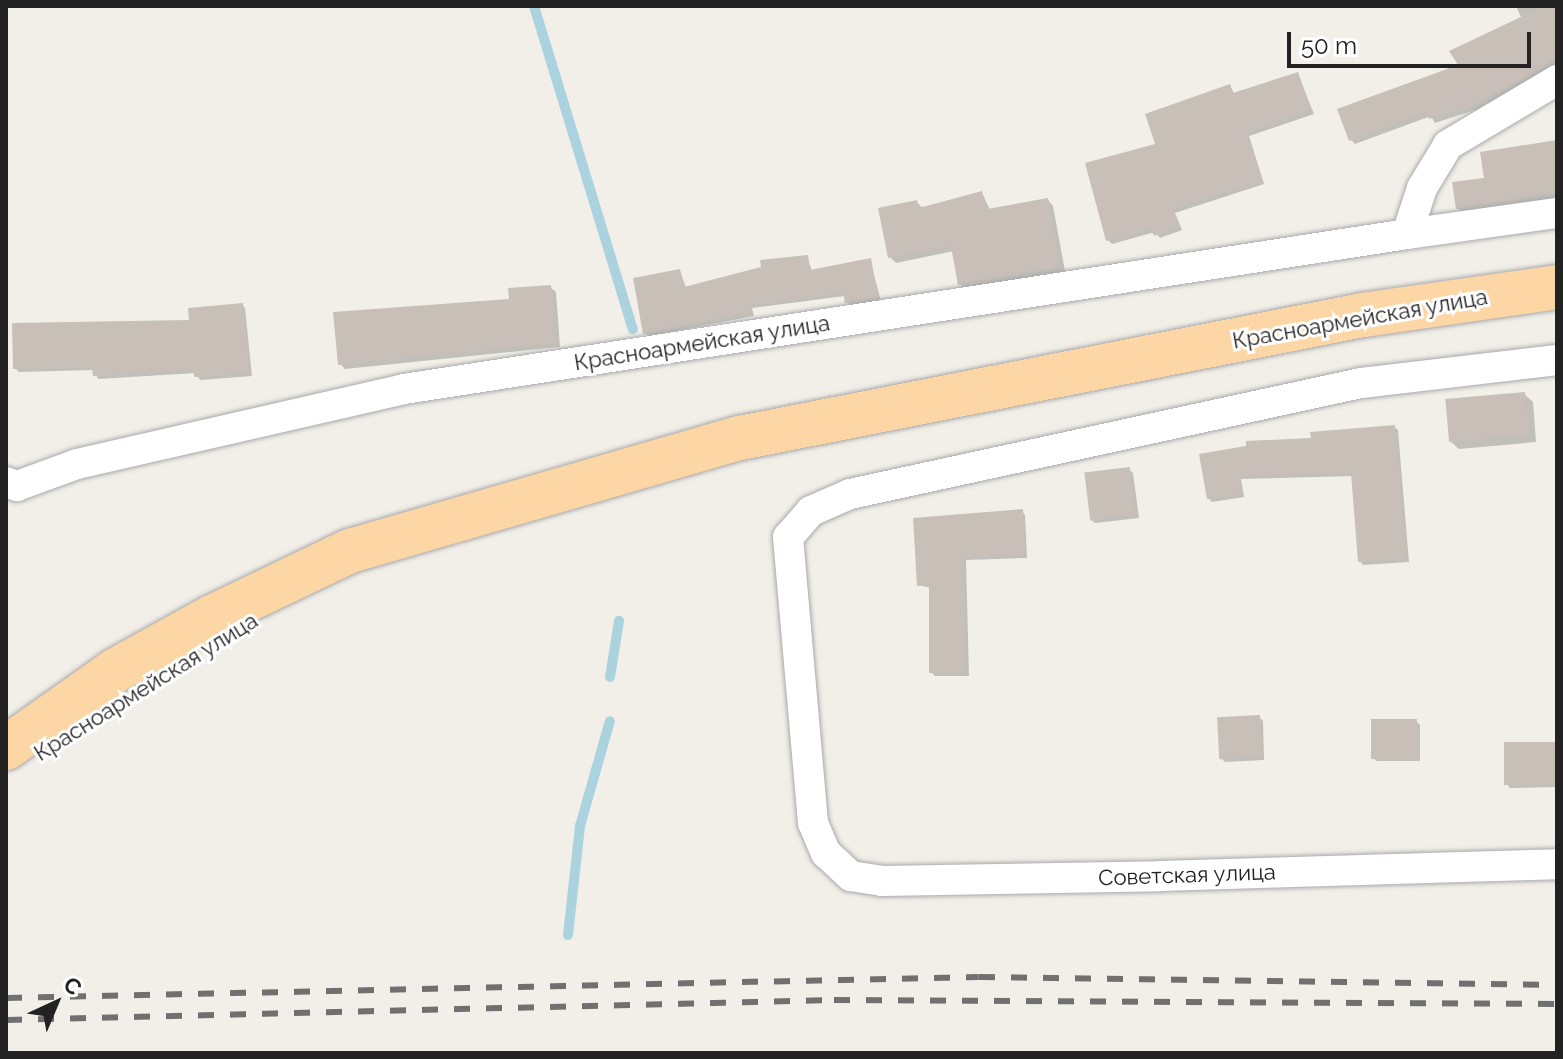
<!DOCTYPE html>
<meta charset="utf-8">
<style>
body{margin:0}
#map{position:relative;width:1563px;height:1059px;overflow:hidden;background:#f2efe9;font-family:Raleway,sans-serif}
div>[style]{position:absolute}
.shadow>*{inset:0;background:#0003}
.stream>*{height:10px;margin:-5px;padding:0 5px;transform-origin:5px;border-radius:5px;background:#aad3df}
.building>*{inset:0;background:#c7bfb8;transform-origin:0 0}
.roads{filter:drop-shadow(0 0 2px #a9a9a9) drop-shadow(0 0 2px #a9a9a9)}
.street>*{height:30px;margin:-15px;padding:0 15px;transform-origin:15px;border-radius:15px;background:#fff}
.primary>*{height:44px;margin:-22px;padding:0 22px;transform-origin:22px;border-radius:22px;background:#fcd6a4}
.rail>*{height:6px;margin-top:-3px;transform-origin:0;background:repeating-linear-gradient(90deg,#707070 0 16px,transparent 0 32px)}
span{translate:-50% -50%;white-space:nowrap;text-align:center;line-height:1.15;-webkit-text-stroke:6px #fff;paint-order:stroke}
.street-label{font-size:22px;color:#222}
.frame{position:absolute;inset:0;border:8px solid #222;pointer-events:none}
.north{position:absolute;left:16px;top:963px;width:80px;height:80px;-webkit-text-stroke:6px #fff;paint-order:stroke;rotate:44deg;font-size:22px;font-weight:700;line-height:32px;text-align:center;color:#222}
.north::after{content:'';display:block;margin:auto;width:28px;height:36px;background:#222;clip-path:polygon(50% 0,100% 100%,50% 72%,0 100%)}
.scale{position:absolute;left:1287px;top:32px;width:244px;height:36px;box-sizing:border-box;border:4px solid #222;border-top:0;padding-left:10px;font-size:24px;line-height:28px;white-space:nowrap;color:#222;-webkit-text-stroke:6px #fff;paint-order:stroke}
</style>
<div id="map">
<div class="shadow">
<div style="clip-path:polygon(1516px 6px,1557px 6px,1557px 64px,1475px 110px,1435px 123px,1431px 116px,1355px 144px,1351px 140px,1461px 67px,1522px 19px)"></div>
<div style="clip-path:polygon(1298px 74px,1314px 114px,1249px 136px,1264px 184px,1175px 213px,1182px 230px,1160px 238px,1155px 232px,1112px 244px,1108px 240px,1158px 145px,1230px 86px,1235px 95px)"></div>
<div style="clip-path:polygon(1557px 142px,1557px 205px,1469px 219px,1457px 208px,1486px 179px)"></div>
<div style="clip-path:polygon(982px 193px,990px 210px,1048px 200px,1053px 206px,1065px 271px,966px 290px,960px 284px,954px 251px,896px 263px,890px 257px,917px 202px,923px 209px)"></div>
<div style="clip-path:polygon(807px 257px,812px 271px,870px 261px,881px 301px,850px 305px,845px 296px,752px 308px,754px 316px,649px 336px,645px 333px,680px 271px,686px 288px)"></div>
<div style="clip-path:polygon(550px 287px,556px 292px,560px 347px,345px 369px,340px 364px)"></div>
<div style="clip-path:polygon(242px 305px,245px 308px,252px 376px,200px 380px,196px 373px,98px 379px,94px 370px,19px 372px,15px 368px,191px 322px)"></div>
<div style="clip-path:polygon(1524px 394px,1533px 402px,1536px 442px,1459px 449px,1450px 441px)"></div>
<div style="clip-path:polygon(1394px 427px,1398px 430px,1409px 562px,1363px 565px,1360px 561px,1353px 476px,1241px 479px,1244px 497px,1212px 502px,1208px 498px,1202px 455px)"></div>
<div style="clip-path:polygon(1129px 470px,1133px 473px,1139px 518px,1095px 523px,1091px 520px)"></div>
<div style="clip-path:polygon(1022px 511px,1025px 515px,1027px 558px,966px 560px,969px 676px,935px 676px,931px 672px,931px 588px,919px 585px)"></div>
<div style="clip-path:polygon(1259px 717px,1263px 721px,1264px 760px,1225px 762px,1221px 758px)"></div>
<div style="clip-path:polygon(1416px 721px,1420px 725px,1420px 761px,1377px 761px,1373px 758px)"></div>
<div style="clip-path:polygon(1557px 744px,1557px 787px,1510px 788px,1507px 784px)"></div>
</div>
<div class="stream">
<div style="left:534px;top:6px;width:338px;rotate:73deg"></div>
<div style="left:610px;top:677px;width:57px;rotate:-80.9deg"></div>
<div style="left:568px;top:935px;width:110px;rotate:-83.7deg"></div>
<div style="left:580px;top:826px;width:109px;rotate:-74.1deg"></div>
</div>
<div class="building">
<div style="clip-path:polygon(1544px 6px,1557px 6px,1557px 62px,1470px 107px,1429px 119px,1427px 112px,1349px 141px,1337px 109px,1458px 65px,1449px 51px)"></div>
<div style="clip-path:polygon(1298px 72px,1311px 110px,1246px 132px,1262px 180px,1173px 209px,1179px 226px,1154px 236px,1151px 229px,1106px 241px,1085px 163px,1155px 144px,1145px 114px,1230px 84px,1233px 93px)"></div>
<div style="clip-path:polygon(1557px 140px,1557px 193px,1456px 209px,1452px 182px,1484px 178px,1480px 152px)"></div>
<div style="clip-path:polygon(982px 191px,987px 209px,1048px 198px,1060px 266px,958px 285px,951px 246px,888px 258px,878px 208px,917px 200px,919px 208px)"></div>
<div style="clip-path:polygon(808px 255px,810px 270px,871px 258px,878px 298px,845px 303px,843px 293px,750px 305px,752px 312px,643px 334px,633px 278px,680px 269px,684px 287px,761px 267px,760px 260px)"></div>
<div style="clip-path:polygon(551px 285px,556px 343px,338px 365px,333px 312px,509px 299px,508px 288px)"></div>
<div style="clip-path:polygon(243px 303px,249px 373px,194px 377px,194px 370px,93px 376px,92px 367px,13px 369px,12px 323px,189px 320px,188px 308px)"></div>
<div style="left:1525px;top:392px;width:43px;height:80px;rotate:85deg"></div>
<div style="clip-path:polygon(1395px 425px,1406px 559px,1358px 562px,1351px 473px,1238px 476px,1241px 494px,1207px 499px,1199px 454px,1246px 446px,1246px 441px,1311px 438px,1310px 432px)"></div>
<div style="left:1130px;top:467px;width:48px;height:46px;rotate:83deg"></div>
<div style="clip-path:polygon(1023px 509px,1025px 555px,963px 558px,966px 673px,929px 673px,929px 585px,917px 586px,913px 518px)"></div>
<div style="left:1260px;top:715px;width:42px;height:43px;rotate:87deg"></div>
<div style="left:1371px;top:719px;width:46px;height:40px"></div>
<div style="left:1504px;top:742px;width:53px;height:43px"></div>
</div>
<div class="roads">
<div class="street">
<div style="left:1407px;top:234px;width:151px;rotate:-8deg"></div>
<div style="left:1557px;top:360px;width:197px;rotate:173.3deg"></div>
<div style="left:1361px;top:383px;width:523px;rotate:167.74deg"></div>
<div style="left:850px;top:494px;width:43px;rotate:156.4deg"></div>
<div style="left:811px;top:511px;width:35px;rotate:131deg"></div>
<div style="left:788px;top:537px;width:287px;rotate:85deg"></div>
<div style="left:813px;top:823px;width:33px;rotate:67deg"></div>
<div style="left:826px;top:853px;width:34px;rotate:43deg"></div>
<div style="left:851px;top:876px;width:31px;rotate:9deg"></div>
<div style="left:882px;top:881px;width:278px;rotate:-1deg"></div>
<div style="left:1160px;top:876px;width:397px;rotate:-1.7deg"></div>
<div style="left:6px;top:482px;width:12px;rotate:20deg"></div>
<div style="left:17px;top:486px;width:64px;rotate:-20.1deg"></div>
<div style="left:77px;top:464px;width:335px;rotate:-12.9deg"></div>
<div style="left:404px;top:389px;width:1015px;rotate:-8.78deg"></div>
<div style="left:1407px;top:234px;width:48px;rotate:-71.9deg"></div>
<div style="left:1422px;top:188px;width:50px;rotate:-58.8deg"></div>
<div style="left:1448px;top:145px;width:127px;rotate:-30.8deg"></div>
</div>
<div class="primary">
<div style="left:6px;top:748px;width:135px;rotate:-35.3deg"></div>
<div style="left:116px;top:670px;width:110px;rotate:-28.9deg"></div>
<div style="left:212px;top:617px;width:153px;rotate:-25.6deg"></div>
<div style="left:350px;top:551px;width:406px;rotate:-16.2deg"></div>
<div style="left:740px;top:438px;width:635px;rotate:-11.17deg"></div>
<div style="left:1363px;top:315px;width:196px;rotate:-8.2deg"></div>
</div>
</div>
<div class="rail">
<div style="left:6px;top:998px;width:973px;rotate:-1.24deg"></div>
<div style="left:979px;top:977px;width:578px;rotate:0.79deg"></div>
<div style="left:6px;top:1020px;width:828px;rotate:-1.38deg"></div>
<div style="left:834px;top:1000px;width:723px;rotate:0.32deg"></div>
</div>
<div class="street-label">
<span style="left:1360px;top:319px;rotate:-10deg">Красноармейская улица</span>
<span style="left:702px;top:343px;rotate:-9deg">Красноармейская улица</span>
<span style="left:146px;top:687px;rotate:-32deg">Красноармейская улица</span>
<span style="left:1187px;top:875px;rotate:-2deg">Советская улица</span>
</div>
<div class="frame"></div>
<div class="north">С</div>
<div class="scale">50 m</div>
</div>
